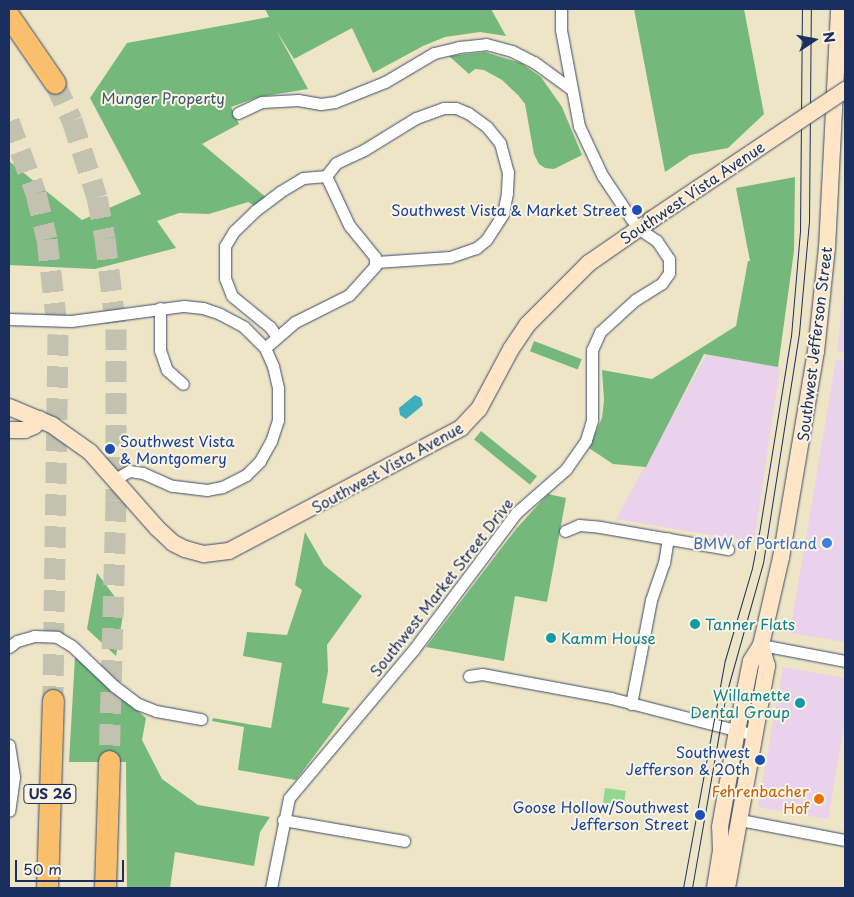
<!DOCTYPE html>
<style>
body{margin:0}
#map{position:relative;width:854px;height:897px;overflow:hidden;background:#ede5c5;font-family:"Playpen Sans",sans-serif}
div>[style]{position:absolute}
.built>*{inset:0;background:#ead1ec}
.green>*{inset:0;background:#92d891;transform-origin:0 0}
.forest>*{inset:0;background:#75b87b;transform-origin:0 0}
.water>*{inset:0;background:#3fadbd}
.highway-tunnel>*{height:21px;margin-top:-10.5px;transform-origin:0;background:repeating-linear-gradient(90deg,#c3c1b0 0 21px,transparent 0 32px)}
.roads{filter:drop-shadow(0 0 1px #3a4a6d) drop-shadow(0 0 1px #3a4a6d)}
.street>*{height:11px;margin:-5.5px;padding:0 5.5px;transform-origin:5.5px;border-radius:5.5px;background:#fff}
.secondary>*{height:16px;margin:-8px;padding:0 8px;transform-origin:8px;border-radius:8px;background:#fde5c5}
.highway>*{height:21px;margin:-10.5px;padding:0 10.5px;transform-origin:10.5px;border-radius:10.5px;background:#f9bf6d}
.tram>*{height:1px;margin:-0.5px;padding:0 0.5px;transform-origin:0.5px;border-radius:0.5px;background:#1b2f5e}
.bridges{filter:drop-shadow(0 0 1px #3a4a6d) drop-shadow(0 0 1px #3a4a6d)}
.secondary-bridge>*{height:16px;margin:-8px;padding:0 8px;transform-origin:8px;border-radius:8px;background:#fde5c5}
.dots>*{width:14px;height:14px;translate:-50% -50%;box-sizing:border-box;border:2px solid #fcf5e5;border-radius:50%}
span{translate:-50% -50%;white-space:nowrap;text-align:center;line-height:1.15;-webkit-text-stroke:4px #fcf5e5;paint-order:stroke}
.shield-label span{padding:1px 4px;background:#fcf5e5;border:1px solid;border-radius:4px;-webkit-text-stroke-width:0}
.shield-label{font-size:14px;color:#1b2f5e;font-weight:700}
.park-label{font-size:15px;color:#39596b}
.street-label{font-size:15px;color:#1b2f5e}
.transit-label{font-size:15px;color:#164399}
.right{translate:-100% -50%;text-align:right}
.left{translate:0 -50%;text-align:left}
.shop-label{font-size:15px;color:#366cbe}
.culture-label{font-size:15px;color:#0d838f}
.food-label{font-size:15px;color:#c56008}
.frame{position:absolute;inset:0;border:10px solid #1b2f5e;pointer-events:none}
.north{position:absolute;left:789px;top:15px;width:50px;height:50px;-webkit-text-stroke:4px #fcf5e5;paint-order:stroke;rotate:79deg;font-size:14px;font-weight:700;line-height:20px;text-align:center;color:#1b2f5e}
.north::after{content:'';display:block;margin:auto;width:18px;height:22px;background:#1b2f5e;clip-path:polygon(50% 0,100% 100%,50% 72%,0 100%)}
.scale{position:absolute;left:15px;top:860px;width:109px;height:22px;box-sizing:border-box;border:2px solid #1b2f5e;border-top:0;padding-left:6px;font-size:15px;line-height:18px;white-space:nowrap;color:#1b2f5e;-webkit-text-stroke:4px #fcf5e5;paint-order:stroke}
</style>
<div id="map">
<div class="built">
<div style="clip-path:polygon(845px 281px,845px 353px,837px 352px)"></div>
<div style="clip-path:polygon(706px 355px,780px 367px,754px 542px,616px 519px)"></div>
<div style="clip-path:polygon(836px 360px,845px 361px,845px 642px,790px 633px)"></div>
<div style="clip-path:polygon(783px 667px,845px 678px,845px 720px,828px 819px,758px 807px)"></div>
</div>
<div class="green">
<div style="left:605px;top:788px;width:21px;height:18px;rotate:8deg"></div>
</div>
<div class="forest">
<div style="clip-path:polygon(265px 9px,491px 9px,506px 36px,480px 32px,445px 37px,423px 46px,373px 73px,352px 28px,294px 59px,276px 30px,308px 89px,259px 97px,231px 107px,239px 124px,202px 144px,268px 199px,257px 207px,248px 202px,209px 214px,179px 213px,157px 221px,176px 248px,95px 269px,9px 265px,9px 161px,82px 220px,141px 194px,90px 98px,127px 43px,269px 17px)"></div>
<div style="clip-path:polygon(634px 9px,744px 9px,764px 114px,728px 148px,690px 155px,665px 172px)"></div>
<div style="clip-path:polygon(485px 52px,521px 63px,541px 77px,562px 107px,582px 155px,554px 169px,545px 168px,539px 164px,534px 154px,525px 104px,518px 95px,502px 80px,484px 70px,475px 69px,469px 74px,449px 56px)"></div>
<div style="clip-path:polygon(795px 177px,794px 251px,778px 367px,704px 354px,646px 467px,613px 464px,589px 448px,602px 418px,604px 400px,602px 370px,652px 379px,736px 326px,748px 261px,750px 261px,736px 188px)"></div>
<div style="left:534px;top:341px;width:51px;height:11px;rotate:21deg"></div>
<div style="left:481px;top:431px;width:72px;height:11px;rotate:39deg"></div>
<div style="clip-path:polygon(548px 494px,566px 498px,547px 602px,515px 596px,504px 661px,426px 647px,516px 529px)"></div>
<div style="clip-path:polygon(305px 532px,324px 565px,362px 596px,327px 645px,328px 671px,322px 703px,350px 708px,296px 780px,238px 770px,244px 727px,212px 721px,213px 718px,271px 728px,282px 663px,243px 656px,247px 632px,287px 635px,302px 590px,295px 585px)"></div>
<div style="clip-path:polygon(97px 573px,124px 609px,116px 656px,87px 629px)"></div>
<div style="clip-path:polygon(75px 657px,146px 718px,142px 740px,162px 779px,198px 805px,270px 817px,260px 832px,254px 866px,175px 852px,170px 888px,127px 888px,126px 762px,69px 762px)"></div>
</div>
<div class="water">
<div style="clip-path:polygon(415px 395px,421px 398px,423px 405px,406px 419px,400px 415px,399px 408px)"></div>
</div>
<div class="highway-tunnel">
<div style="left:55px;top:83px;width:41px;rotate:65.3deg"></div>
<div style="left:72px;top:120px;width:81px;rotate:72deg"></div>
<div style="left:97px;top:197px;width:42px;rotate:79deg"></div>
<div style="left:105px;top:238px;width:92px;rotate:83.1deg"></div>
<div style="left:116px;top:329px;width:171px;rotate:90deg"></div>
<div style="left:116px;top:500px;width:261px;rotate:91.5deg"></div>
<div style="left:9px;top:121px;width:77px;rotate:69.4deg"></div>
<div style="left:36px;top:193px;width:47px;rotate:76.6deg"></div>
<div style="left:47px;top:239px;width:96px;rotate:83.4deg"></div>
<div style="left:58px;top:334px;width:366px;rotate:90.8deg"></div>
</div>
<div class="roads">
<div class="street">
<div style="left:238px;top:113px;width:26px;rotate:-25deg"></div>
<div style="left:262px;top:102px;width:36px;rotate:-3deg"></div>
<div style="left:298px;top:100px;width:23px;rotate:10deg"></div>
<div style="left:321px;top:104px;width:14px;rotate:-8deg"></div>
<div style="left:335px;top:102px;width:54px;rotate:-21.8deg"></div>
<div style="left:385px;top:82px;width:57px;rotate:-30.6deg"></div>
<div style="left:434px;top:53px;width:26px;rotate:-13deg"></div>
<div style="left:459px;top:47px;width:27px;rotate:-6deg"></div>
<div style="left:486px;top:44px;width:27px;rotate:15deg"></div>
<div style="left:512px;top:51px;width:25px;rotate:27deg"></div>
<div style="left:534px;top:62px;width:46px;rotate:36.1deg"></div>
<div style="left:326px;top:176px;width:16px;rotate:-52deg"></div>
<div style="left:336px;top:163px;width:31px;rotate:-25deg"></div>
<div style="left:364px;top:150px;width:61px;rotate:-31.6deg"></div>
<div style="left:416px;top:118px;width:29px;rotate:-20deg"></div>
<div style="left:443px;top:108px;width:13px"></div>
<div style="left:456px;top:108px;width:13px;rotate:23deg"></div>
<div style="left:468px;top:113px;width:24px;rotate:36deg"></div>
<div style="left:487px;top:127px;width:21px;rotate:51deg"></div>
<div style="left:500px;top:143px;width:30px;rotate:75deg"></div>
<div style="left:508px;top:172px;width:21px;rotate:93deg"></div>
<div style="left:507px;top:193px;width:21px;rotate:101deg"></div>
<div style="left:503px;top:214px;width:31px;rotate:123deg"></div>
<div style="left:486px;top:240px;width:13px;rotate:141deg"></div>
<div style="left:476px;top:248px;width:28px;rotate:161deg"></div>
<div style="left:450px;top:257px;width:74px;rotate:176.1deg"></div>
<div style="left:160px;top:308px;width:42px;rotate:90deg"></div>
<div style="left:160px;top:350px;width:21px;rotate:71deg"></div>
<div style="left:167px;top:370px;width:21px;rotate:41deg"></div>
<div style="left:9px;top:319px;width:62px;rotate:1.8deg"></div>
<div style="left:71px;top:321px;width:114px;rotate:-7.6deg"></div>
<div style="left:184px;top:306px;width:19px;rotate:6deg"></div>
<div style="left:203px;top:308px;width:18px;rotate:19deg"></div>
<div style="left:220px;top:314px;width:27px;rotate:28deg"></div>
<div style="left:244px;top:327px;width:30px;rotate:45deg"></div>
<div style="left:265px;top:348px;width:20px;rotate:66deg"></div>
<div style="left:273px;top:366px;width:23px;rotate:77deg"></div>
<div style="left:278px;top:388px;width:32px;rotate:90deg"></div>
<div style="left:278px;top:420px;width:22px;rotate:108deg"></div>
<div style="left:271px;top:441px;width:23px;rotate:119deg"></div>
<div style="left:260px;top:461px;width:20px;rotate:135deg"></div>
<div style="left:246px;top:475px;width:27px;rotate:153deg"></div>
<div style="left:222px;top:487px;width:15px;rotate:169deg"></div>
<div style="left:207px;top:490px;width:35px;rotate:-173deg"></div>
<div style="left:172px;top:486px;width:32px;rotate:-156deg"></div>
<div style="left:143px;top:473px;width:14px;rotate:-172deg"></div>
<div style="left:129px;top:471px;width:16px;rotate:150deg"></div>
<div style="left:265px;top:348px;width:40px;rotate:-41deg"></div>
<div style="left:295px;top:322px;width:60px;rotate:-26.6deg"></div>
<div style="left:349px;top:295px;width:39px;rotate:-48deg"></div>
<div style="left:375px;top:266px;width:9px;rotate:-90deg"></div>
<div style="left:375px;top:257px;width:41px;rotate:-129.1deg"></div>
<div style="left:349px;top:225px;width:54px;rotate:-115.1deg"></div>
<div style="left:326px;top:176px;width:23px;rotate:175deg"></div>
<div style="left:303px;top:178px;width:27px;rotate:149deg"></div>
<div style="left:280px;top:192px;width:31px;rotate:143deg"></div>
<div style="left:255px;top:211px;width:29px;rotate:136deg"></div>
<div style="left:234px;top:231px;width:17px;rotate:121deg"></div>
<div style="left:225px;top:246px;width:32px;rotate:90deg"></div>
<div style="left:225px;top:278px;width:19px;rotate:69deg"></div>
<div style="left:232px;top:296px;width:49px;rotate:39.2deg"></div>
<div style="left:270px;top:327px;width:12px;rotate:55deg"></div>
<div style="left:565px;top:531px;width:15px;rotate:-23deg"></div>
<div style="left:579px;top:525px;width:21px;rotate:5deg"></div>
<div style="left:600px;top:527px;width:130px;rotate:9.8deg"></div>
<div style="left:761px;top:645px;width:86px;rotate:10.8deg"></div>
<div style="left:9px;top:647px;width:10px;rotate:-37deg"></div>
<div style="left:17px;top:641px;width:18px;rotate:-16deg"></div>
<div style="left:34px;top:636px;width:23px;rotate:2deg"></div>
<div style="left:57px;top:637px;width:17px;rotate:31deg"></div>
<div style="left:72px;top:646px;width:58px;rotate:43.6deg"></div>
<div style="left:114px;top:686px;width:30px;rotate:37deg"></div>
<div style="left:138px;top:704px;width:19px;rotate:21deg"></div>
<div style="left:156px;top:711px;width:46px;rotate:10.1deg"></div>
<div style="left:469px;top:676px;width:13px;rotate:-9deg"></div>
<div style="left:482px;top:674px;width:131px;rotate:10.5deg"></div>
<div style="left:611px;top:698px;width:149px;rotate:14.4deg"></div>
<div style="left:631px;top:704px;width:106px;rotate:-79.1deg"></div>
<div style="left:651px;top:600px;width:39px;rotate:-71deg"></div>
<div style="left:664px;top:563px;width:25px;rotate:-81deg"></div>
<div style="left:9px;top:745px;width:32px;rotate:81deg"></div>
<div style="left:14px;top:777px;width:34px;rotate:98deg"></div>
<div style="left:283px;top:820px;width:123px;rotate:9.8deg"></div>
<div style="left:740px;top:820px;width:107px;rotate:10.8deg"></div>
<div style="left:271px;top:888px;width:92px;rotate:-78.7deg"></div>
<div style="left:289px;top:798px;width:194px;rotate:-50deg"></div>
<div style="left:414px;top:649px;width:170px;rotate:-53.1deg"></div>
<div style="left:516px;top:513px;width:67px;rotate:-41.3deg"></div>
<div style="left:566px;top:469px;width:35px;rotate:-55deg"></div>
<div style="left:586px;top:440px;width:21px;rotate:-73deg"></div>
<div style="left:592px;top:420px;width:70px;rotate:-90deg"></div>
<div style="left:592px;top:350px;width:20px;rotate:-66deg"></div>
<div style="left:600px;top:332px;width:47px;rotate:-42.4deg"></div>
<div style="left:635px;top:300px;width:32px;rotate:-32deg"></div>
<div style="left:662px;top:283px;width:12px;rotate:-55deg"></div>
<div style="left:669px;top:273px;width:14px;rotate:-90deg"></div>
<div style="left:669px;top:259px;width:22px;rotate:-124deg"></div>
<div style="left:657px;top:241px;width:23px;rotate:-146deg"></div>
<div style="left:638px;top:228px;width:14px;rotate:-126deg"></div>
<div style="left:630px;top:217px;width:50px;rotate:-123.7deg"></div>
<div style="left:602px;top:175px;width:54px;rotate:-115.1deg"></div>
<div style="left:579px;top:126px;width:98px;rotate:-100.6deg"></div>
<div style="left:561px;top:30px;width:21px;rotate:-90deg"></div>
</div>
<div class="secondary">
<div style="left:9px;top:407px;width:47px;rotate:22.7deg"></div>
<div style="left:52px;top:425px;width:47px;rotate:35.4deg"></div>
<div style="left:90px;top:452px;width:101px;rotate:48.6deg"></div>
<div style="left:157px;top:528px;width:22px;rotate:43deg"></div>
<div style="left:173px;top:543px;width:13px;rotate:27deg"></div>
<div style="left:185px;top:549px;width:20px;rotate:15deg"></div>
<div style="left:204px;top:554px;width:25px;rotate:-7deg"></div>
<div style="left:229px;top:551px;width:263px;rotate:-27.9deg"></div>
<div style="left:461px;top:428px;width:26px;rotate:-47deg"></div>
<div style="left:479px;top:409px;width:68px;rotate:-61.9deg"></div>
<div style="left:511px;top:349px;width:29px;rotate:-56deg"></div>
<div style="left:527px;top:325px;width:88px;rotate:-45deg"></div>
<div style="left:589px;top:263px;width:75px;rotate:-34.7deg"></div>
<div style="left:9px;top:430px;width:16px"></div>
<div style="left:25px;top:430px;width:10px;rotate:-24deg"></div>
<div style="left:34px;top:426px;width:9px;rotate:-49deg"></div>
<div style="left:715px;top:888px;width:36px;rotate:-81deg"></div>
<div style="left:721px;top:852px;width:25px;rotate:-92deg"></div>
<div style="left:720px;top:827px;width:97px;rotate:-80deg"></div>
<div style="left:737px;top:731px;width:71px;rotate:-78.7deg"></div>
<div style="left:751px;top:661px;width:19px;rotate:-58deg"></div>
<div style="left:761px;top:645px;width:89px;rotate:-77.1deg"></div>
<div style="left:781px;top:558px;width:209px;rotate:-80.4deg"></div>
<div style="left:816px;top:352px;width:105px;rotate:-84deg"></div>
<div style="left:827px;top:248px;width:239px;rotate:-87.1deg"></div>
<div style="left:727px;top:888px;width:226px;rotate:-79.8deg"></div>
<div style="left:767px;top:666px;width:22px;rotate:-106deg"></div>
</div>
<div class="highway">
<div style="left:9px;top:16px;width:81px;rotate:55.5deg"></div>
<div style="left:47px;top:888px;width:188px;rotate:-88.2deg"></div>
<div style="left:105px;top:888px;width:127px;rotate:-88.2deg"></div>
</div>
</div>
<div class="tram">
<div style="left:683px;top:888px;width:232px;rotate:-79.6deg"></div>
<div style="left:725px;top:660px;width:96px;rotate:-73.6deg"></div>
<div style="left:752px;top:568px;width:36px;rotate:-79deg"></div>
<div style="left:759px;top:533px;width:200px;rotate:-80.8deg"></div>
<div style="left:791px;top:336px;width:104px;rotate:-85.1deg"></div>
<div style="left:800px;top:232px;width:223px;rotate:-89.5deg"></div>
<div style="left:692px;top:888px;width:193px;rotate:-80.1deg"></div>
<div style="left:725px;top:698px;width:140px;rotate:-74.3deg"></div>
<div style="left:763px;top:563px;width:233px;rotate:-81.1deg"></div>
<div style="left:799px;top:333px;width:111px;rotate:-84.9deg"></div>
<div style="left:809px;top:222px;width:213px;rotate:-89.5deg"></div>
</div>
<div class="bridges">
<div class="secondary-bridge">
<div style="left:651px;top:220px;width:234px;rotate:-33.8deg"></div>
</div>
</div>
<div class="dots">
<div style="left:637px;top:210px;background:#1a4fb4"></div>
<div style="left:110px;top:449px;background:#1a4fb4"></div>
<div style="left:827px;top:543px;background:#3f7fe0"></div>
<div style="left:695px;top:624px;background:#0f9aa8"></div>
<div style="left:551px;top:638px;background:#0f9aa8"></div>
<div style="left:800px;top:703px;background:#0f9aa8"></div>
<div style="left:760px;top:760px;background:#1a4fb4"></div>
<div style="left:819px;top:799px;background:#e8710a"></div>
<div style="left:700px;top:815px;background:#1a4fb4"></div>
</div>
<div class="shield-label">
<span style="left:50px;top:794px">US 26</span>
</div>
<div class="park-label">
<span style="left:163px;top:98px">Munger Property</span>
</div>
<div class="street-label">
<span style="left:692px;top:192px;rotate:-34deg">Southwest Vista Avenue</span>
<span style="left:814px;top:344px;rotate:-83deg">Southwest Jefferson Street</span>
<span style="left:387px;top:467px;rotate:-29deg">Southwest Vista Avenue</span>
<span style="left:441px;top:587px;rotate:-52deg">Southwest Market Street Drive</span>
</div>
<div class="transit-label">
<span class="right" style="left:627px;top:210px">Southwest Vista &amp; Market Street</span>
<span class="left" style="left:120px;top:449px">Southwest Vista<br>&amp; Montgomery</span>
<span class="right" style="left:750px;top:760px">Southwest<br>Jefferson &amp; 20th</span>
<span class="right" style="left:689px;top:815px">Goose Hollow/Southwest<br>Jefferson Street</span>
</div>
<div class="shop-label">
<span class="right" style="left:817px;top:543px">BMW of Portland</span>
</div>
<div class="culture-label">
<span class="left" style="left:705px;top:624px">Tanner Flats</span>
<span class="left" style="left:561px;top:638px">Kamm House</span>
<span class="right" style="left:790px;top:703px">Willamette<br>Dental Group</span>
</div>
<div class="food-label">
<span class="right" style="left:809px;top:799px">Fehrenbacher<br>Hof</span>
</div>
<div class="frame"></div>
<div class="north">N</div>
<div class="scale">50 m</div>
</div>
